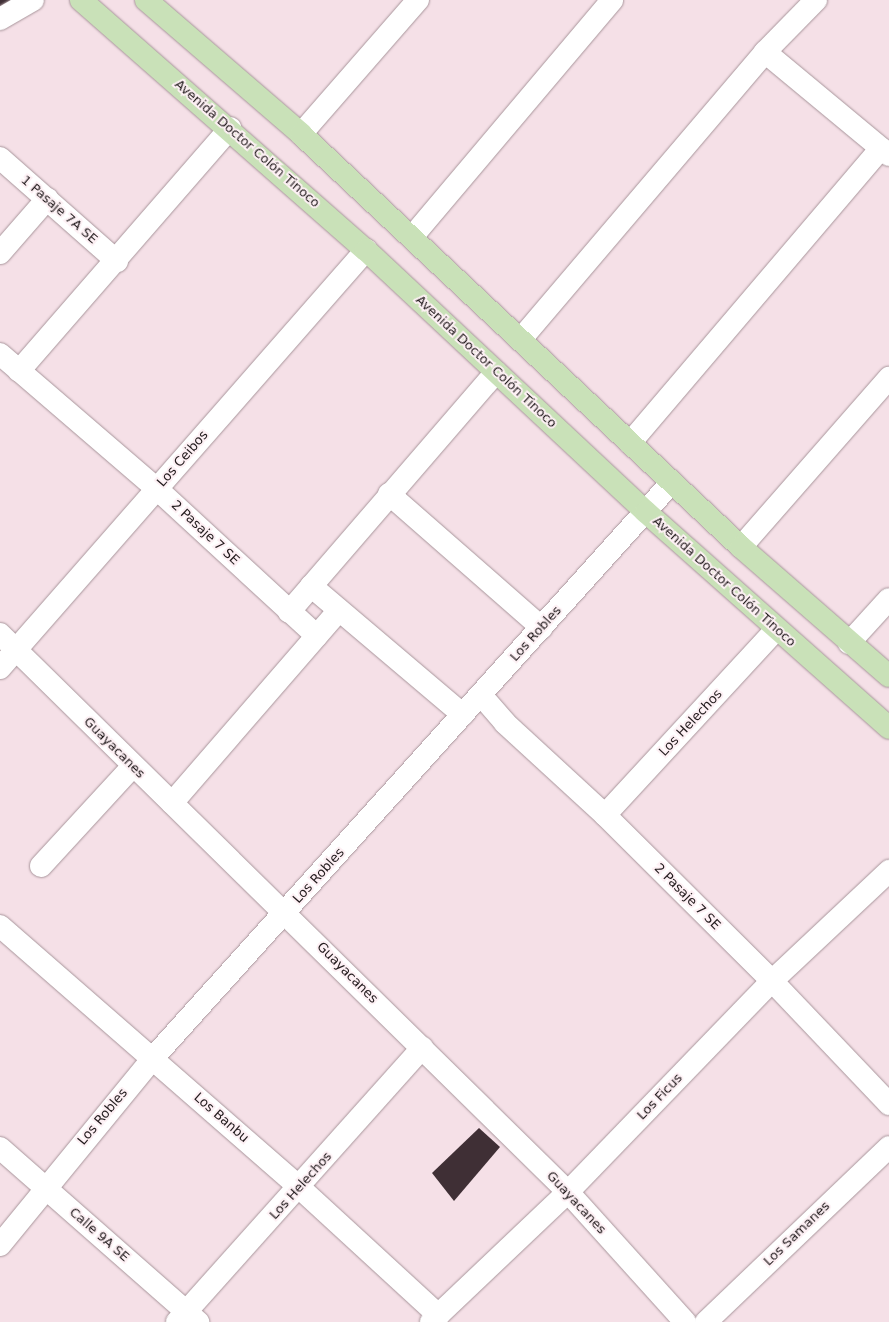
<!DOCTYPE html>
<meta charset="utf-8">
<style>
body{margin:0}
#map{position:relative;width:889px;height:1322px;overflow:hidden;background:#f5e0e7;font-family:"DejaVu Sans",sans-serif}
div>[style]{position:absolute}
.building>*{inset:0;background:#3f2f35}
.roads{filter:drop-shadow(0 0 1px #a8959b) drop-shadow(0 0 1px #a8959b)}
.minor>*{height:22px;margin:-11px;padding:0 11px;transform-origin:11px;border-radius:11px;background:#fff}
.major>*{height:22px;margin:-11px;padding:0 11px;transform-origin:11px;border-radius:11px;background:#c9e1b8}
span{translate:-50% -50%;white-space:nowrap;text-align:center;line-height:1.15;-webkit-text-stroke:4px #fdf0f4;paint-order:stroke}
.street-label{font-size:13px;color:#20191b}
</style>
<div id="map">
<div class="building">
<div style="clip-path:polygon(0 0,21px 0,0 11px)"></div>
<div style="clip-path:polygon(479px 1128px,500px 1147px,454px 1201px,432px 1173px)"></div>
</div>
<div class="roads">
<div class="minor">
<div style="left:0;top:19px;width:38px;rotate:-30deg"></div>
<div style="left:765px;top:52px;width:161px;rotate:39.7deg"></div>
<div style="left:301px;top:134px;width:178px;rotate:-48.9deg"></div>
<div style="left:0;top:158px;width:156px;rotate:41.4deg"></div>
<div style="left:412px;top:237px;width:310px;rotate:-49.8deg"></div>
<div style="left:0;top:253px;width:72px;rotate:-49deg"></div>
<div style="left:521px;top:339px;width:377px;rotate:-49.6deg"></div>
<div style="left:765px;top:52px;width:73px;rotate:-45.6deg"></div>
<div style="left:0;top:354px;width:207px;rotate:40.7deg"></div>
<div style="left:157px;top:489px;width:217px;rotate:42.6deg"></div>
<div style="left:19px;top:371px;width:322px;rotate:-49deg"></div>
<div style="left:630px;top:443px;width:387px;rotate:-49.6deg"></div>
<div style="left:389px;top:494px;width:203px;rotate:41.2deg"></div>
<div style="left:741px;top:547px;width:225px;rotate:-48.8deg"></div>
<div style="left:311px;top:586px;width:199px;rotate:40.3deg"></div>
<div style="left:289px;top:612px;width:317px;rotate:-49.2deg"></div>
<div style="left:0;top:634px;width:796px;rotate:44.49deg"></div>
<div style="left:568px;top:1192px;width:175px;rotate:48deg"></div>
<div style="left:849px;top:643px;width:59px;rotate:-47.7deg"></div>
<div style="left:0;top:668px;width:556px;rotate:-48.79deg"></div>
<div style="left:481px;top:695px;width:37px;rotate:49deg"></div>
<div style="left:505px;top:723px;width:136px;rotate:42.6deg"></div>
<div style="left:605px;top:815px;width:235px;rotate:44.8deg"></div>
<div style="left:772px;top:981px;width:170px;rotate:46.4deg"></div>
<div style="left:172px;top:803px;width:255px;rotate:-49.1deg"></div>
<div style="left:605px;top:815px;width:252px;rotate:-47.3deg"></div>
<div style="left:41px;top:866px;width:134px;rotate:-47.4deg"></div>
<div style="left:0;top:926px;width:398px;rotate:41.1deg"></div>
<div style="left:300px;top:1188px;width:188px;rotate:42.6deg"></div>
<div style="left:0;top:1148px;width:264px;rotate:41.3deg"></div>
<div style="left:0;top:1245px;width:242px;rotate:-50.7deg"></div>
<div style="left:153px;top:1058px;width:775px;rotate:-47.98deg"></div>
<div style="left:177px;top:1322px;width:368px;rotate:-48.2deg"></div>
<div style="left:431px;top:1322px;width:189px;rotate:-43.5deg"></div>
<div style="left:568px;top:1192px;width:293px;rotate:-46deg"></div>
<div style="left:772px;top:981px;width:161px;rotate:-43.2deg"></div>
<div style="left:706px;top:1322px;width:253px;rotate:-43.7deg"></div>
</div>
<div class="major">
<div style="left:81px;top:0;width:379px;rotate:41.3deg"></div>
<div style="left:366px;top:250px;width:383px;rotate:43.1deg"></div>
<div style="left:646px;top:512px;width:325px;rotate:41.6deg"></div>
<div style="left:146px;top:0;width:205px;rotate:40.8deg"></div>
<div style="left:301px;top:134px;width:603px;rotate:43.19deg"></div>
<div style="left:741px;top:547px;width:196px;rotate:41.1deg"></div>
</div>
</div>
<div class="street-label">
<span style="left:247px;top:144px;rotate:41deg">Avenida Doctor Colón Tinoco</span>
<span style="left:59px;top:210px;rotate:41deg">1 Pasaje 7A SE</span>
<span style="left:486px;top:362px;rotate:43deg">Avenida Doctor Colón Tinoco</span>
<span style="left:183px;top:459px;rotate:-49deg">Los Ceibos</span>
<span style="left:205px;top:533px;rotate:43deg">2 Pasaje 7 SE</span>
<span style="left:724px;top:582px;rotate:42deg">Avenida Doctor Colón Tinoco</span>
<span style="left:536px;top:634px;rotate:-48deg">Los Robles</span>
<span style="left:691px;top:723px;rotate:-47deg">Los Helechos</span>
<span style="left:114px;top:748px;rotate:45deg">Guayacanes</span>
<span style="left:319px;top:876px;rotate:-48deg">Los Robles</span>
<span style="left:687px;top:897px;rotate:45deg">2 Pasaje 7 SE</span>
<span style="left:347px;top:973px;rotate:45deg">Guayacanes</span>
<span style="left:660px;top:1097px;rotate:-46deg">Los Ficus</span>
<span style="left:103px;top:1117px;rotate:-50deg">Los Robles</span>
<span style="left:221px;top:1118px;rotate:41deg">Los Banbu</span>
<span style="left:301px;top:1186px;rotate:-48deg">Los Helechos</span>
<span style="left:576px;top:1203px;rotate:47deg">Guayacanes</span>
<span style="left:797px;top:1234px;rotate:-44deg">Los Samanes</span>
<span style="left:99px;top:1235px;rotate:41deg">Calle 9A SE</span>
</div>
</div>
